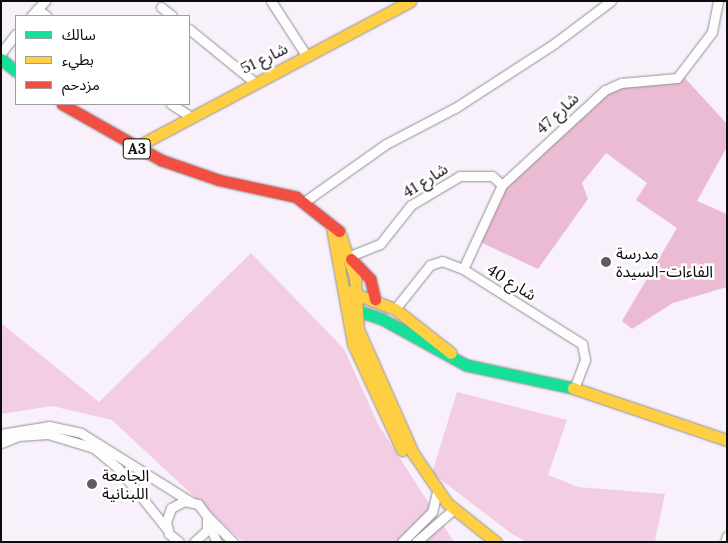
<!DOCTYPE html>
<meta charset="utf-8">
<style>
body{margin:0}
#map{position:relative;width:728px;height:543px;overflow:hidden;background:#f8f0fb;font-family:Lora,"Noto Sans Arabic",serif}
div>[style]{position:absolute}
.green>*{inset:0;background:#f2cde4}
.forest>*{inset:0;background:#ebbbd4}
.roads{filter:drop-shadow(0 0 1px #928f94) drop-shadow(0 0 1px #928f94)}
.street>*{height:9px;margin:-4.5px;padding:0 4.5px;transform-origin:4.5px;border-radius:4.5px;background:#fefdfe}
.fast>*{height:11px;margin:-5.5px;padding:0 5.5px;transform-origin:5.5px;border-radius:5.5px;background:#16e098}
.slow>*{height:11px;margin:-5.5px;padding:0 5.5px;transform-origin:5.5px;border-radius:5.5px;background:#ffcf43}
.jam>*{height:11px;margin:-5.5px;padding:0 5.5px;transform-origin:5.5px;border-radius:5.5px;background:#f24e42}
.dots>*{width:14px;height:14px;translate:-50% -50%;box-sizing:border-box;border:2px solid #fff;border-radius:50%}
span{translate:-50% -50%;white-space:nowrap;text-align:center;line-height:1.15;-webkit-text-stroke:5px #fff;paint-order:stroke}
.shield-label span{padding:1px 4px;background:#fff;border:1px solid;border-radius:4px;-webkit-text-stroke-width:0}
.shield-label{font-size:15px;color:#0c0c0c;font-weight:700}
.street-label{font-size:16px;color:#0c0c0c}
.poi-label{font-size:16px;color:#0c0c0c}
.left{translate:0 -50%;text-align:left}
.frame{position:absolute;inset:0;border:2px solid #0c0c0c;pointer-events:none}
.legend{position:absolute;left:15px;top:15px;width:175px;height:90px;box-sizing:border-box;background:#fff;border:1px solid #9e9e9e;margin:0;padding:6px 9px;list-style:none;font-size:15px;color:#0c0c0c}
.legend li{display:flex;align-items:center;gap:10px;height:25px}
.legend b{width:25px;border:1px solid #9e9e9e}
</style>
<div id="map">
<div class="green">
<div style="clip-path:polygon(251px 253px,344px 349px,379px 426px,454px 542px,243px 542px,112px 420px,52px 406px,1px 414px,1px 323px,99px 402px)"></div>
<div style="clip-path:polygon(457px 392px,567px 420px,548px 475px,578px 487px,665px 494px,655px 540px,662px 542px,527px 542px,512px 534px,432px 473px)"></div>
</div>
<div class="forest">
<div style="clip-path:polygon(659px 75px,684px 77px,727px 124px,727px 147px,697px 201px,727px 214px,727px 287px,673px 303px,632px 329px,622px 321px,677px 228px,636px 200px,647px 183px,606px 153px,582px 183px,588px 199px,538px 269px,478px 241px,498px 184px,609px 94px,628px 81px)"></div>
</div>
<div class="roads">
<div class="street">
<div style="left:271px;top:1px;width:64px;rotate:57.1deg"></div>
<div style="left:161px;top:7px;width:14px;rotate:39deg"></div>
<div style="left:37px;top:9px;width:12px;rotate:35deg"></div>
<div style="left:31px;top:16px;width:21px;rotate:-47deg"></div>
<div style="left:189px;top:29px;width:82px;rotate:39.1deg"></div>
<div style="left:1px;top:53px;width:24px;rotate:-52deg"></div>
<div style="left:171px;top:104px;width:20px;rotate:33deg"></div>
<div style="left:304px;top:202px;width:100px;rotate:-35.3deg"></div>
<div style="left:386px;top:144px;width:78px;rotate:-27.6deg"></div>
<div style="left:455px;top:108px;width:119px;rotate:-33deg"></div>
<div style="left:555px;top:43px;width:70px;rotate:-36.9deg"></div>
<div style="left:350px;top:256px;width:32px;rotate:-22deg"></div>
<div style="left:380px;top:244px;width:50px;rotate:-51.5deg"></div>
<div style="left:411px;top:205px;width:57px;rotate:-30.6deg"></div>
<div style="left:460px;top:176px;width:32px"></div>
<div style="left:492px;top:176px;width:13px;rotate:42deg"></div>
<div style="left:463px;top:269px;width:93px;rotate:-65.1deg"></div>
<div style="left:502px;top:185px;width:140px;rotate:-42.7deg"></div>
<div style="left:605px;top:90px;width:17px;rotate:-24deg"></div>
<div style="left:621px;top:83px;width:56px;rotate:-5.1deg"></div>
<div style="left:677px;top:78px;width:58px;rotate:-52.7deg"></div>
<div style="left:712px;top:32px;width:32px;rotate:-79deg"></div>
<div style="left:395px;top:309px;width:56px;rotate:-51.5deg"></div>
<div style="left:430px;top:265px;width:13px;rotate:-18deg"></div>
<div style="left:442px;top:261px;width:22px;rotate:21deg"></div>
<div style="left:463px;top:269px;width:141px;rotate:32.2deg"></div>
<div style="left:582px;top:344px;width:16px;rotate:79deg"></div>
<div style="left:585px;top:360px;width:30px;rotate:111deg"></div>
<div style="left:1px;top:434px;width:49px;rotate:-9.5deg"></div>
<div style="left:49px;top:426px;width:33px;rotate:12deg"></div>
<div style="left:81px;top:433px;width:130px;rotate:32.1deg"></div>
<div style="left:1px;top:443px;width:18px;rotate:-22deg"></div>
<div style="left:18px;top:436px;width:30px;rotate:-4deg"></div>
<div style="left:48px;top:434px;width:48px;rotate:16.9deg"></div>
<div style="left:94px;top:448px;width:31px;rotate:40deg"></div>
<div style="left:118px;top:468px;width:78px;rotate:51.2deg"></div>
<div style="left:207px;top:516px;width:37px;rotate:45deg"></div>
<div style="left:208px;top:523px;width:21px;rotate:65deg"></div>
<div style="left:179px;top:542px;width:13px;rotate:-141deg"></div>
<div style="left:169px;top:534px;width:12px;rotate:-104deg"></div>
<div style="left:166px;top:522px;width:15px;rotate:-70deg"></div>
<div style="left:171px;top:508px;width:15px;rotate:-28deg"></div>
<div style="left:184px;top:501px;width:14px;rotate:12deg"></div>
<div style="left:198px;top:504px;width:15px;rotate:53deg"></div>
<div style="left:207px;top:516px;width:14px;rotate:90deg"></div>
<div style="left:207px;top:530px;width:18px;rotate:137deg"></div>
<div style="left:402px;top:542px;width:42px;rotate:-45deg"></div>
<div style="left:432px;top:512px;width:21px;rotate:-76deg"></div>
<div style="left:416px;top:542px;width:50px;rotate:-41deg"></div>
<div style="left:725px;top:542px;width:6px;rotate:-72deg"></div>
</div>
<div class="fast">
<div style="left:1px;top:59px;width:19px;rotate:39deg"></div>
<div style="left:350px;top:308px;width:34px;rotate:19deg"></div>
<div style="left:382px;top:319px;width:96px;rotate:28.7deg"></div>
<div style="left:466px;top:365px;width:109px;rotate:12.1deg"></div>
</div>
<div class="slow">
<div style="left:134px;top:148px;width:313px;rotate:-28deg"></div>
<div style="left:332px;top:228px;width:118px;rotate:79.7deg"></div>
<div style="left:353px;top:344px;width:117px;rotate:65.2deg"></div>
<div style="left:339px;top:231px;width:50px;rotate:71.2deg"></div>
<div style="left:355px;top:278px;width:51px;rotate:86.6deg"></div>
<div style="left:358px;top:329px;width:136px;rotate:66.1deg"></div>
<div style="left:413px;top:453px;width:60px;rotate:55.8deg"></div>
<div style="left:447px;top:503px;width:63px;rotate:38.5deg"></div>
<div style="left:347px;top:291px;width:51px;rotate:20.6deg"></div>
<div style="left:395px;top:309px;width:71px;rotate:38.2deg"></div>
<div style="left:573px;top:388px;width:163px;rotate:18.7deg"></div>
</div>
<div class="jam">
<div style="left:62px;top:104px;width:114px;rotate:29.5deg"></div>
<div style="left:161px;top:160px;width:61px;rotate:19deg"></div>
<div style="left:219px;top:180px;width:79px;rotate:12.4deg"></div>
<div style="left:296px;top:197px;width:55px;rotate:38.3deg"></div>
<div style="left:351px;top:259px;width:28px;rotate:46deg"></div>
<div style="left:370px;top:279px;width:21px;rotate:76deg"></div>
</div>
</div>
<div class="dots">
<div style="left:606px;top:262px;background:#5f5c60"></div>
<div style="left:92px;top:484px;background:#5f5c60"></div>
</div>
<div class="shield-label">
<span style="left:137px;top:149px">A3</span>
</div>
<div class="street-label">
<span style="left:264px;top:58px;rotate:-26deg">شارع 51</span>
<span style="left:557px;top:113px;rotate:-43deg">شارع 47</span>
<span style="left:425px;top:180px;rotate:-32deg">شارع 41</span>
<span style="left:512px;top:282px;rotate:32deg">شارع 40</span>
</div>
<div class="poi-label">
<span class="left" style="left:616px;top:262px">مدرسة<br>الفاءات-السيدة</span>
<span class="left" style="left:102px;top:484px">الجامعة<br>اللبنانية</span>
</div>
<div class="frame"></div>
<ul class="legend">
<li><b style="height:6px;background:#16e098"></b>سالك</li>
<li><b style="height:6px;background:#ffcf43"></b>بطيء</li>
<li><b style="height:6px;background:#f24e42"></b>مزدحم</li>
</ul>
</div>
